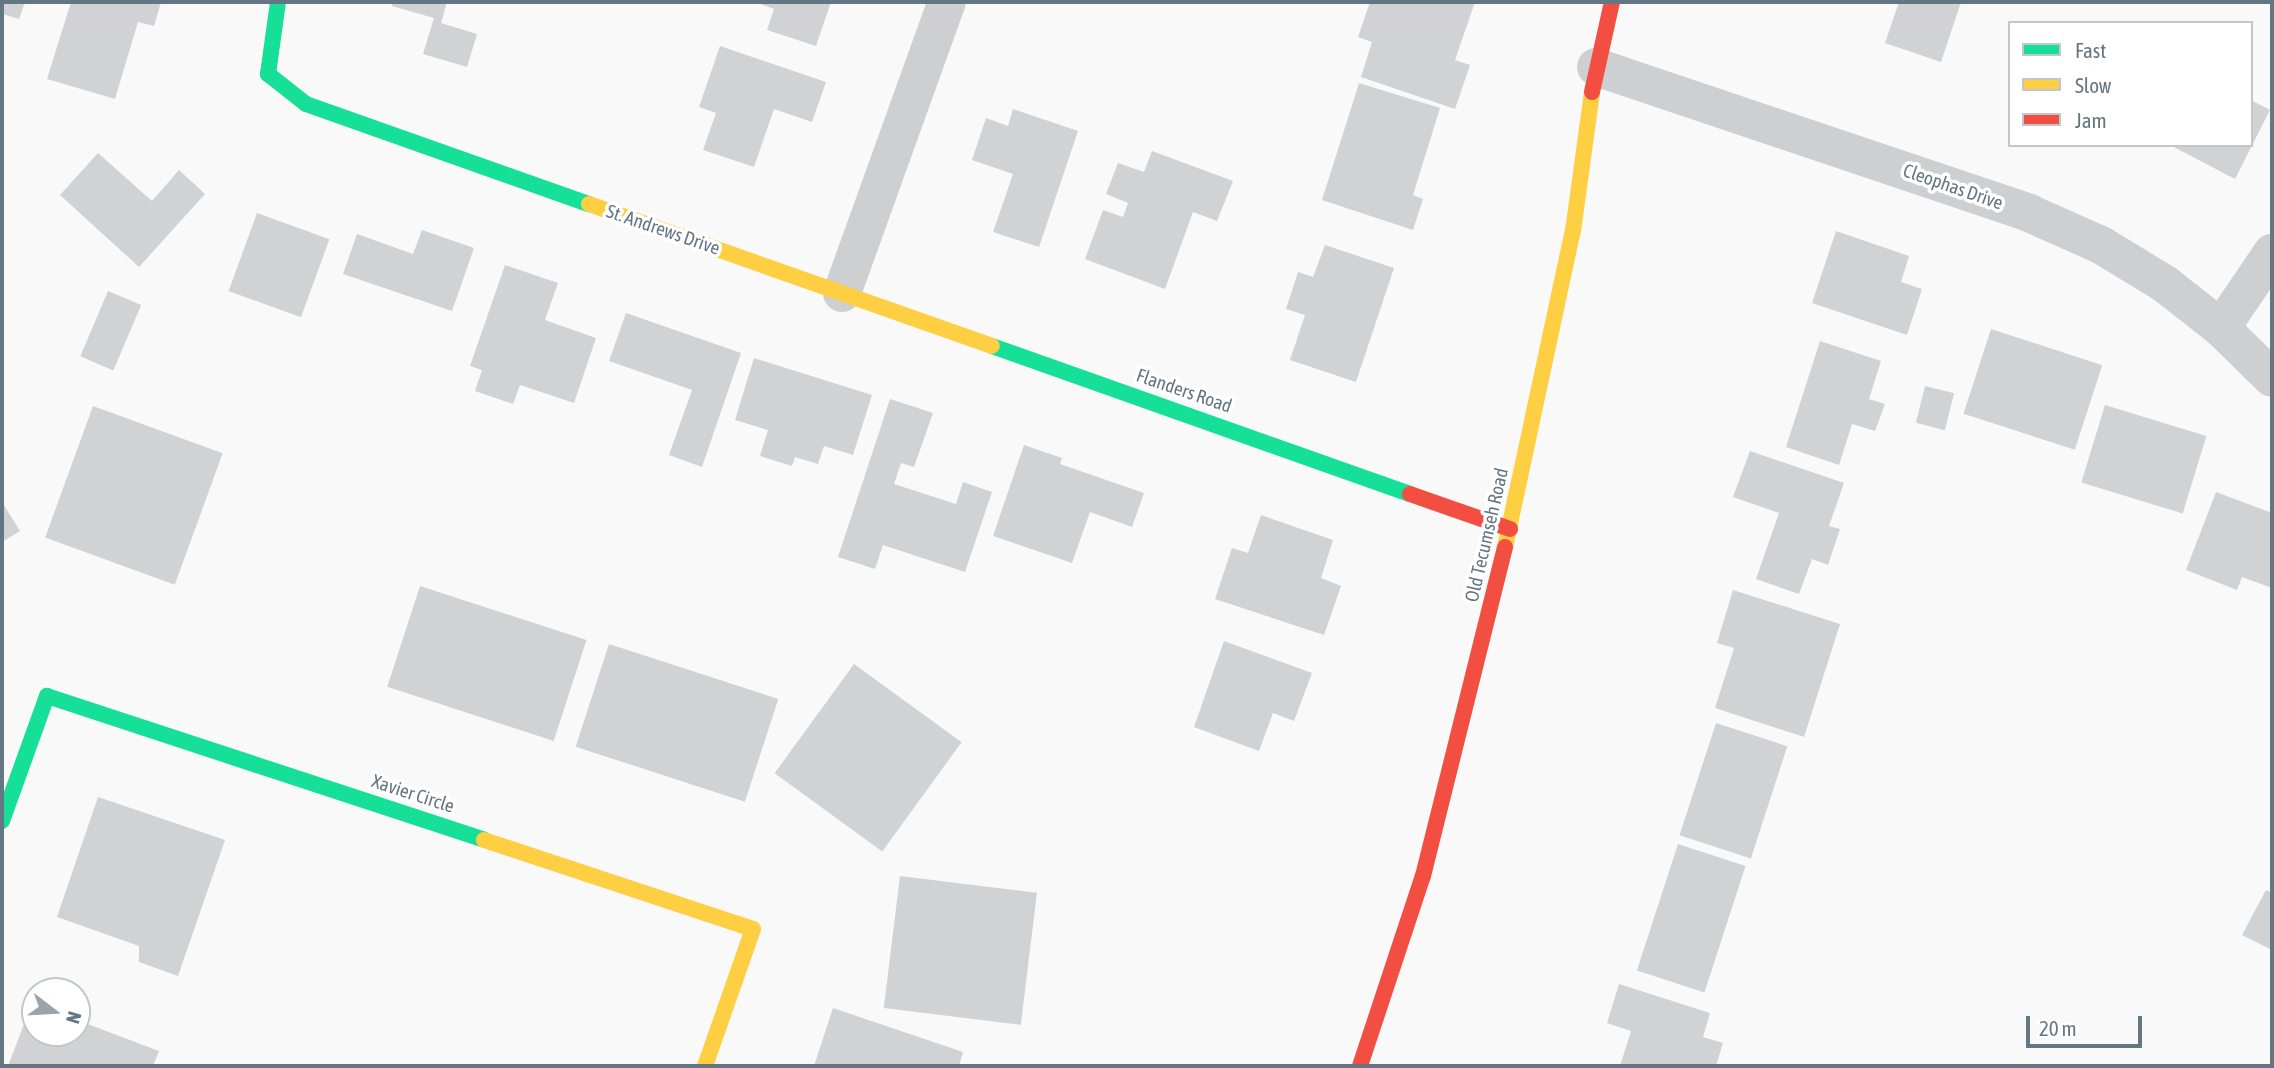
<!DOCTYPE html>
<style>
body{margin:0}
#map{position:relative;width:2274px;height:1068px;overflow:hidden;background:#f9f9f9;font-family:"Asap Condensed",sans-serif}
div>[style]{position:absolute}
.building>*{inset:0;background:#d0d2d3;transform-origin:0 0}
.street>*{height:38px;margin:-19px;padding:0 19px;transform-origin:19px;border-radius:19px;background:#cecfd0}
.fast>*{height:16px;margin:-8px;padding:0 8px;transform-origin:8px;border-radius:8px;background:#16e098}
.slow>*{height:16px;margin:-8px;padding:0 8px;transform-origin:8px;border-radius:8px;background:#ffcf43}
.jam>*{height:16px;margin:-8px;padding:0 8px;transform-origin:8px;border-radius:8px;background:#f24e42}
span{translate:-50% -50%;white-space:nowrap;text-align:center;line-height:1.15;-webkit-text-stroke:7px #fff;paint-order:stroke}
.street-label{font-size:19px;color:#657683}
.frame{position:absolute;inset:0;border:4px solid #657683;pointer-events:none}
.legend{position:absolute;left:2008px;top:21px;width:245px;height:126px;box-sizing:border-box;background:#fff;border:2px solid #c1c8cd;margin:0;padding:9px 12px;list-style:none;font-size:21px;color:#657683}
.legend li{display:flex;align-items:center;gap:14px;height:35px}
.legend b{width:35px;border:2px solid #c1c8cd}
.north{position:absolute;left:21px;top:977px;width:70px;height:70px;box-sizing:border-box;background:#fff;border:2px solid #c1c8cd;border-radius:50%;rotate:107deg;font-size:19px;font-weight:700;line-height:28px;text-align:center;color:#657683}
.north::after{content:'';display:block;margin:auto;width:24px;height:32px;background:#99a4ac;clip-path:polygon(50% 0,100% 100%,50% 72%,0 100%)}
.scale{position:absolute;left:2026px;top:1016px;width:116px;height:32px;box-sizing:border-box;border:4px solid #657683;border-top:0;padding-left:9px;font-size:21px;line-height:24px;white-space:nowrap;color:#657683;-webkit-text-stroke:5px #fff;paint-order:stroke}
</style>
<div id="map">
<div class="building">
<div style="clip-path:polygon(2px 2px,25px 2px,19px 19px,2px 14px)"></div>
<div style="clip-path:polygon(71px 2px,161px 2px,154px 26px,138px 22px,115px 99px,47px 79px)"></div>
<div style="clip-path:polygon(393px 2px,447px 2px,441px 23px,477px 34px,467px 67px,423px 54px,434px 18px,392px 6px)"></div>
<div style="clip-path:polygon(755px 2px,831px 2px,816px 46px,767px 30px,774px 9px)"></div>
<div style="clip-path:polygon(1370px 2px,1475px 2px,1455px 60px,1470px 65px,1455px 109px,1361px 77px,1372px 42px,1358px 37px)"></div>
<div style="clip-path:polygon(1899px 2px,1961px 2px,1941px 62px,1885px 43px)"></div>
<div style="clip-path:polygon(720px 46px,826px 82px,812px 122px,774px 109px,754px 167px,703px 150px,716px 113px,699px 107px)"></div>
<div style="clip-path:polygon(1359px 83px,1440px 108px,1413px 195px,1423px 199px,1413px 230px,1322px 200px)"></div>
<div style="clip-path:polygon(2251px 100px,2270px 110px,2235px 179px,2170px 145px,2251px 145px)"></div>
<div style="clip-path:polygon(1013px 109px,1078px 131px,1039px 247px,993px 232px,1013px 174px,972px 160px,986px 118px,1008px 126px)"></div>
<div style="clip-path:polygon(1152px 151px,1233px 181px,1217px 221px,1193px 212px,1165px 289px,1085px 259px,1103px 210px,1123px 217px,1128px 203px,1106px 194px,1118px 163px,1144px 172px)"></div>
<div style="clip-path:polygon(98px 153px,152px 201px,179px 170px,205px 194px,139px 267px,60px 195px)"></div>
<div style="left:257px;top:213px;width:77px;height:83px;rotate:20deg"></div>
<div style="clip-path:polygon(422px 230px,474px 248px,452px 311px,343px 274px,357px 234px,413px 254px)"></div>
<div style="clip-path:polygon(1836px 231px,1909px 256px,1901px 282px,1922px 289px,1907px 335px,1812px 303px)"></div>
<div style="clip-path:polygon(1325px 245px,1394px 268px,1356px 382px,1290px 360px,1305px 315px,1286px 309px,1298px 272px,1313px 277px)"></div>
<div style="clip-path:polygon(505px 265px,558px 283px,545px 320px,596px 338px,574px 403px,520px 385px,513px 404px,475px 391px,482px 370px,470px 366px)"></div>
<div style="left:108px;top:291px;width:36px;height:71px;rotate:23deg"></div>
<div style="clip-path:polygon(626px 313px,741px 353px,702px 467px,669px 455px,692px 390px,609px 361px)"></div>
<div style="left:1991px;top:329px;width:117px;height:89px;rotate:18deg"></div>
<div style="clip-path:polygon(1820px 341px,1881px 361px,1869px 399px,1885px 404px,1875px 431px,1852px 424px,1839px 465px,1786px 447px)"></div>
<div style="clip-path:polygon(754px 358px,872px 395px,853px 455px,824px 446px,818px 464px,795px 457px,792px 466px,760px 456px,768px 430px,735px 420px)"></div>
<div style="left:1925px;top:386px;width:30px;height:38px;rotate:14deg"></div>
<div style="clip-path:polygon(890px 399px,933px 413px,914px 467px,901px 463px,894px 484px,956px 504px,963px 482px,992px 492px,965px 572px,883px 545px,875px 569px,838px 557px)"></div>
<div style="left:2105px;top:405px;width:106px;height:81px;rotate:17deg"></div>
<div style="left:93px;top:406px;width:138px;height:140px;rotate:20deg"></div>
<div style="clip-path:polygon(1024px 445px,1062px 458px,1060px 464px,1144px 493px,1132px 527px,1090px 512px,1072px 563px,993px 536px)"></div>
<div style="clip-path:polygon(1750px 451px,1844px 483px,1829px 526px,1840px 529px,1828px 565px,1812px 559px,1799px 594px,1756px 579px,1779px 513px,1733px 497px)"></div>
<div style="clip-path:polygon(2216px 492px,2272px 513px,2272px 588px,2242px 577px,2237px 590px,2186px 570px)"></div>
<div style="clip-path:polygon(2px 502px,20px 531px,2px 542px)"></div>
<div style="clip-path:polygon(1261px 515px,1333px 540px,1321px 578px,1341px 586px,1324px 635px,1215px 599px,1232px 548px,1248px 553px)"></div>
<div style="left:420px;top:586px;width:175px;height:106px;rotate:18deg"></div>
<div style="clip-path:polygon(1733px 590px,1840px 624px,1804px 737px,1715px 708px,1734px 648px,1717px 643px)"></div>
<div style="clip-path:polygon(1224px 641px,1312px 673px,1294px 721px,1273px 713px,1259px 751px,1194px 727px)"></div>
<div style="left:609px;top:644px;width:178px;height:108px;rotate:18deg"></div>
<div style="left:854px;top:664px;width:133px;height:135px;rotate:36deg"></div>
<div style="left:1716px;top:723px;width:75px;height:118px;rotate:18deg"></div>
<div style="clip-path:polygon(98px 797px,225px 840px,178px 976px,139px 962px,139px 946px,57px 917px)"></div>
<div style="left:1678px;top:844px;width:71px;height:133px;rotate:18deg"></div>
<div style="left:900px;top:876px;width:138px;height:133px;rotate:7deg"></div>
<div style="clip-path:polygon(2266px 890px,2272px 893px,2272px 950px,2242px 935px)"></div>
<div style="clip-path:polygon(1619px 984px,1710px 1013px,1703px 1037px,1723px 1043px,1716px 1066px,1620px 1066px,1631px 1031px,1607px 1023px)"></div>
<div style="clip-path:polygon(32px 1003px,35px 1033px,77px 1033px,77px 1020px,159px 1051px,153px 1066px,8px 1066px)"></div>
<div style="clip-path:polygon(833px 1008px,963px 1052px,959px 1066px,814px 1066px)"></div>
</div>
<div class="street">
<div style="left:1596px;top:67px;width:457px;rotate:18.6deg"></div>
<div style="left:2029px;top:213px;width:79px;rotate:24deg"></div>
<div style="left:2101px;top:245px;width:75px;rotate:31.4deg"></div>
<div style="left:2165px;top:284px;width:71px;rotate:38.2deg"></div>
<div style="left:2221px;top:328px;width:71px;rotate:44.4deg"></div>
<div style="left:842px;top:293px;width:309px;rotate:-70.2deg"></div>
<div style="left:2221px;top:328px;width:91px;rotate:-55.8deg"></div>
</div>
<div class="fast">
<div style="left:278px;top:2px;width:73px;rotate:97.9deg"></div>
<div style="left:268px;top:74px;width:48px;rotate:38.3deg"></div>
<div style="left:306px;top:104px;width:300px;rotate:19.5deg"></div>
<div style="left:992px;top:346px;width:443px;rotate:19.5deg"></div>
<div style="left:2px;top:821px;width:133px;rotate:-70.2deg"></div>
<div style="left:47px;top:696px;width:460px;rotate:18.2deg"></div>
</div>
<div class="slow">
<div style="left:589px;top:204px;width:427px;rotate:19.4deg"></div>
<div style="left:1505px;top:547px;width:323px;rotate:-77.9deg"></div>
<div style="left:1573px;top:231px;width:140px;rotate:-82.2deg"></div>
<div style="left:484px;top:840px;width:283px;rotate:18.3deg"></div>
<div style="left:753px;top:929px;width:145px;rotate:109.3deg"></div>
</div>
<div class="jam">
<div style="left:1592px;top:92px;width:92px;rotate:-77.5deg"></div>
<div style="left:1410px;top:494px;width:106px;rotate:19.3deg"></div>
<div style="left:1360px;top:1066px;width:200px;rotate:-71.7deg"></div>
<div style="left:1423px;top:876px;width:339px;rotate:-76deg"></div>
</div>
<div class="street-label">
<span style="left:1953px;top:187px;rotate:19deg">Cleophas Drive</span>
<span style="left:663px;top:230px;rotate:19deg">St. Andrews Drive</span>
<span style="left:1184px;top:391px;rotate:19deg">Flanders Road</span>
<span style="left:1487px;top:535px;rotate:-77deg">Old Tecumseh Road</span>
<span style="left:413px;top:794px;rotate:18deg">Xavier Circle</span>
</div>
<div class="frame"></div>
<ul class="legend">
<li><b style="height:9px;background:#16e098"></b>Fast</li>
<li><b style="height:9px;background:#ffcf43"></b>Slow</li>
<li><b style="height:9px;background:#f24e42"></b>Jam</li>
</ul>
<div class="north">N</div>
<div class="scale">20 m</div>
</div>
